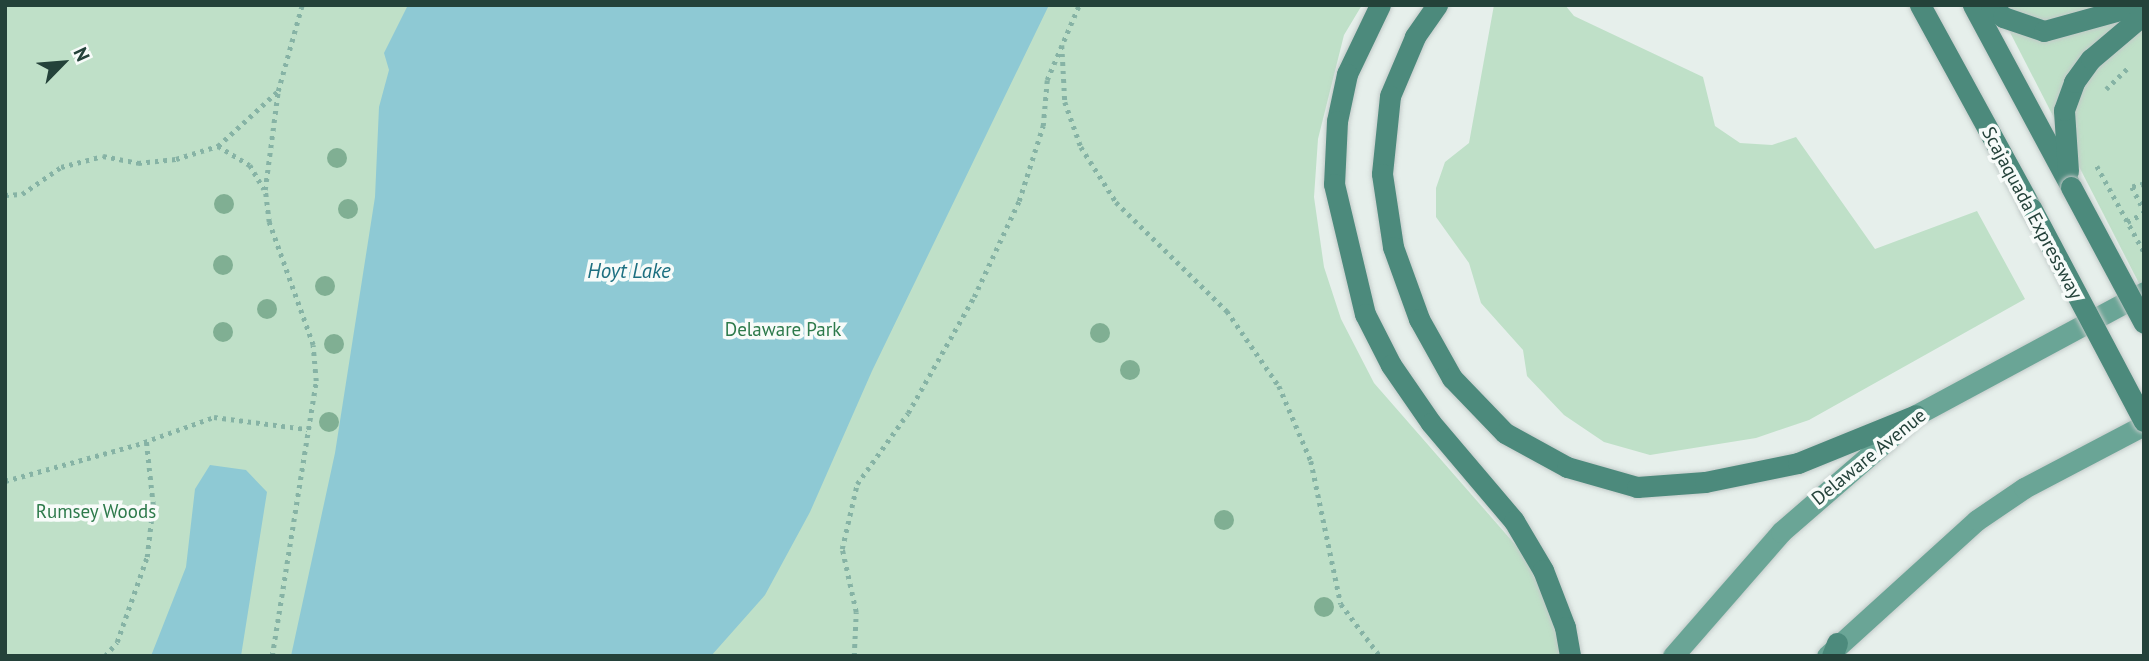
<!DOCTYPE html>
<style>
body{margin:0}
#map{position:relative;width:2149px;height:661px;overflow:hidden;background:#e6efeb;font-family:"PT Sans",sans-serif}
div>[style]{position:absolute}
.green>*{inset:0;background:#bfe0c8}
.water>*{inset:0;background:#8ec9d4}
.path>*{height:4.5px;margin-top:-2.25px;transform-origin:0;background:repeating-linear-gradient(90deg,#86b3a5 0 3.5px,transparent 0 8.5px)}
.roads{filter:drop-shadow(0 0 2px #c2cac8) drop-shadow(0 0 2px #c2cac8)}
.primary>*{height:21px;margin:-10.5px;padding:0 10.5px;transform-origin:10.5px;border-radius:10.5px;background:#6aa596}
.trunk>*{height:21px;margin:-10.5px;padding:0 10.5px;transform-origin:10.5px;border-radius:10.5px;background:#4c8a7c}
.bridges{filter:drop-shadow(0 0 2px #c2cac8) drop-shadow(0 0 2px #c2cac8)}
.trunk-bridge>*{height:21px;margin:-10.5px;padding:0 10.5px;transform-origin:10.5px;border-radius:10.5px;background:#4c8a7c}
.trees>*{width:20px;height:20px;margin:-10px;border-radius:50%;background:#80af93}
span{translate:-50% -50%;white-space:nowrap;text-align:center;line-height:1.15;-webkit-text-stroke:7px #f7fbf9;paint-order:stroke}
.street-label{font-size:19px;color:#24423a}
.park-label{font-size:19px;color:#2d7a4b}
.water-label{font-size:21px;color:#1c6f80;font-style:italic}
.frame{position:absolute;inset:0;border:7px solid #24423a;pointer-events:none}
.north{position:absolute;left:28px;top:28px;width:70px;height:70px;-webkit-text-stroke:5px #f7fbf9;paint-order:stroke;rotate:65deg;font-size:19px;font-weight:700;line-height:28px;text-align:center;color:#24423a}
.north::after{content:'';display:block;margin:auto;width:24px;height:32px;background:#24423a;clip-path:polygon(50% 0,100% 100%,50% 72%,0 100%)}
</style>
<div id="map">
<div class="green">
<div style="clip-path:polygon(5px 5px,1362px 5px,1344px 35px,1318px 139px,1314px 197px,1324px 267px,1341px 319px,1374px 383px,1526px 557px,1556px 627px,1560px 656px,5px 656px)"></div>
<div style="clip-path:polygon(1494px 5px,1565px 5px,1574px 16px,1703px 77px,1715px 126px,1740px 143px,1772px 145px,1796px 137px,1875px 249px,1977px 211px,2025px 299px,1809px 420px,1756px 438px,1650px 455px,1604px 442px,1564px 415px,1527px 376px,1523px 350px,1481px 303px,1469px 263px,1436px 217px,1436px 188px,1445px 162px,1469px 143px)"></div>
<div style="clip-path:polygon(1996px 5px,2144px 5px,2144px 293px)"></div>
</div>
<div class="water">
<div style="clip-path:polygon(408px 5px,1049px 5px,872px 371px,810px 512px,765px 595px,711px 656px,291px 656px,335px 453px,375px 197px,379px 107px,389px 70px,384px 53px)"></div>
<div style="clip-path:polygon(210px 465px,246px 470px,267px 492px,241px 656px,151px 656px,186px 567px,195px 489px)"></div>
</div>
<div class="path">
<div style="left:1062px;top:45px;width:57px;rotate:87deg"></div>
<div style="left:1065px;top:102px;width:48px;rotate:70.4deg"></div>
<div style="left:1081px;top:147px;width:65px;rotate:57.5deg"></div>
<div style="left:1116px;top:202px;width:156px;rotate:44.5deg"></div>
<div style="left:1227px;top:311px;width:91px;rotate:55.3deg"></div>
<div style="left:1279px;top:386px;width:82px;rotate:66.9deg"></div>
<div style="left:1311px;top:461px;width:146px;rotate:78.2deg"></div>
<div style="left:1341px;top:604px;width:65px;rotate:53.1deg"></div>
<div style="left:2106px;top:89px;width:33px;rotate:-44deg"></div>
<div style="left:218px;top:146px;width:37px;rotate:31deg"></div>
<div style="left:250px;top:165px;width:28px;rotate:60deg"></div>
<div style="left:2097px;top:166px;width:98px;rotate:61.3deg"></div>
<div style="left:2144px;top:184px;width:12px;rotate:166deg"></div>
<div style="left:2132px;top:187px;width:27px;rotate:63deg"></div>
<div style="left:5px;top:195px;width:17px;rotate:-3deg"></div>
<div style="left:22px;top:194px;width:47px;rotate:-34.7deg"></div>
<div style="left:61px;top:167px;width:43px;rotate:-14.7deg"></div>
<div style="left:103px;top:156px;width:36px;rotate:11deg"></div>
<div style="left:138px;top:163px;width:38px;rotate:-6deg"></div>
<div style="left:176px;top:159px;width:44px;rotate:-17.2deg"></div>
<div style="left:218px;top:146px;width:80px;rotate:-42.5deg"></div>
<div style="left:2127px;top:222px;width:19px;rotate:-28deg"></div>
<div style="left:5px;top:481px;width:136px;rotate:-15.4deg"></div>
<div style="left:136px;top:445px;width:83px;rotate:-19.7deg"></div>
<div style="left:214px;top:417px;width:94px;rotate:7.4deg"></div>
<div style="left:105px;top:656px;width:18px;rotate:-49deg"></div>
<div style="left:117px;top:642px;width:90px;rotate:-70.6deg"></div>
<div style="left:147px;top:557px;width:52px;rotate:-83.4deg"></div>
<div style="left:153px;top:505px;width:64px;rotate:-96.2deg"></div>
<div style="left:272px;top:656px;width:278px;rotate:-80.9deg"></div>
<div style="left:316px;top:381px;width:36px;rotate:-95deg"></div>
<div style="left:313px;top:345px;width:131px;rotate:-109.7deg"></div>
<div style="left:269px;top:222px;width:32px;rotate:-97deg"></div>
<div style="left:265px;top:190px;width:100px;rotate:-82.5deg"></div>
<div style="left:278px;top:91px;width:89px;rotate:-74.4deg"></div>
<div style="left:854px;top:656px;width:44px;rotate:-87.4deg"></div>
<div style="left:856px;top:612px;width:65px;rotate:-102.5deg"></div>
<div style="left:842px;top:549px;width:67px;rotate:-77deg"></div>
<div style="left:857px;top:484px;width:87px;rotate:-54.3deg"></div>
<div style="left:908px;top:413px;width:133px;rotate:-60.4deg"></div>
<div style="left:974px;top:297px;width:106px;rotate:-64.9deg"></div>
<div style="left:1019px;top:201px;width:79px;rotate:-72.3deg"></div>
<div style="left:1043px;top:126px;width:46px;rotate:-85deg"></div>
<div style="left:1047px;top:80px;width:82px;rotate:-66.9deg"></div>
</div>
<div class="roads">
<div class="primary">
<div style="left:1673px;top:656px;width:164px;rotate:-48.9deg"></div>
<div style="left:1781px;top:532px;width:179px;rotate:-40.9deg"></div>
<div style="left:1916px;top:415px;width:259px;rotate:-28.3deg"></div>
<div style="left:1827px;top:656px;width:202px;rotate:-42.2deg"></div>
<div style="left:1977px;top:520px;width:57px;rotate:-34.2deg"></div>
<div style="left:2024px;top:488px;width:136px;rotate:-27.7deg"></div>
</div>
<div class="trunk">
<div style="left:1380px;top:5px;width:76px;rotate:115.6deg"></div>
<div style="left:1347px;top:74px;width:48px;rotate:102deg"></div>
<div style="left:1337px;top:121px;width:63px;rotate:92.7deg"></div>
<div style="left:1334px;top:184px;width:134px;rotate:76.6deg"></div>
<div style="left:1365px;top:314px;width:57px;rotate:63deg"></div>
<div style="left:1391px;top:365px;width:70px;rotate:55.4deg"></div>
<div style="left:1431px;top:423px;width:128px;rotate:49.7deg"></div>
<div style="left:1514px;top:521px;width:57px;rotate:59.4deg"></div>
<div style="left:1543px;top:570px;width:61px;rotate:68.9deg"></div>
<div style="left:1565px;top:627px;width:29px;rotate:80deg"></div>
<div style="left:1437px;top:5px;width:39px;rotate:125deg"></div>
<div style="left:1415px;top:37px;width:64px;rotate:113deg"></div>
<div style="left:1390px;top:96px;width:78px;rotate:95.9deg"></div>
<div style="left:1382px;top:174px;width:74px;rotate:81.4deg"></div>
<div style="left:1393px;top:247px;width:77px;rotate:70.1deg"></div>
<div style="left:1419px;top:319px;width:68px;rotate:60.8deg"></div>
<div style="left:1452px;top:378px;width:76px;rotate:46.1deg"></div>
<div style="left:1505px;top:433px;width:71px;rotate:28.7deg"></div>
<div style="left:1567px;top:467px;width:73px;rotate:15.9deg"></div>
<div style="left:1637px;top:487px;width:68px;rotate:-4.2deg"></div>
<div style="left:1705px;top:482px;width:95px;rotate:-11.5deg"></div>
<div style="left:1798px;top:463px;width:127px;rotate:-22.1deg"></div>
<div style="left:1920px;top:5px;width:231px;rotate:61.3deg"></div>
<div style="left:1973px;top:5px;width:207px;rotate:61.7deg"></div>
<div style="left:1991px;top:5px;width:17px;rotate:45deg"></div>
<div style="left:2003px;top:17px;width:43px;rotate:18.9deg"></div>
<div style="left:2044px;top:31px;width:98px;rotate:-15.5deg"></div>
<div style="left:2068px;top:171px;width:61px;rotate:-93.8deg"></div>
<div style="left:2064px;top:110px;width:30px;rotate:-70deg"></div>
<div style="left:2074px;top:82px;width:29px;rotate:-54deg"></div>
<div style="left:2091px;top:59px;width:70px;rotate:-40.3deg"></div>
<div style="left:1832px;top:656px;width:14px;rotate:-69deg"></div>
</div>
</div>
<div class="bridges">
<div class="trunk-bridge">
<div style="left:2071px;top:187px;width:154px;rotate:61.8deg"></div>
<div style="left:2031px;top:208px;width:241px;rotate:62.1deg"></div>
</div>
</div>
<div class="trees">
<div style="left:337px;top:158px"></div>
<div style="left:224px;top:204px"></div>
<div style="left:348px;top:209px"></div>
<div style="left:223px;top:265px"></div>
<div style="left:325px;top:286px"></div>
<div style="left:267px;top:309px"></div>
<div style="left:223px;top:332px"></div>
<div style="left:1100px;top:333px"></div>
<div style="left:334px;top:344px"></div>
<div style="left:1130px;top:370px"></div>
<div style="left:329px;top:422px"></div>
<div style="left:1224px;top:520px"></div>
<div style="left:1324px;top:607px"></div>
</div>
<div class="street-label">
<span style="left:2032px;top:213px;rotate:62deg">Scajaquada Expressway</span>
<span style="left:1869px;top:457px;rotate:-39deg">Delaware Avenue</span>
</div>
<div class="park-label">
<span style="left:783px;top:330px">Delaware Park</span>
<span style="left:96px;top:512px">Rumsey Woods</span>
</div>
<div class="water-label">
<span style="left:629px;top:271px">Hoyt Lake</span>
</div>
<div class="frame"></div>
<div class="north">N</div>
</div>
